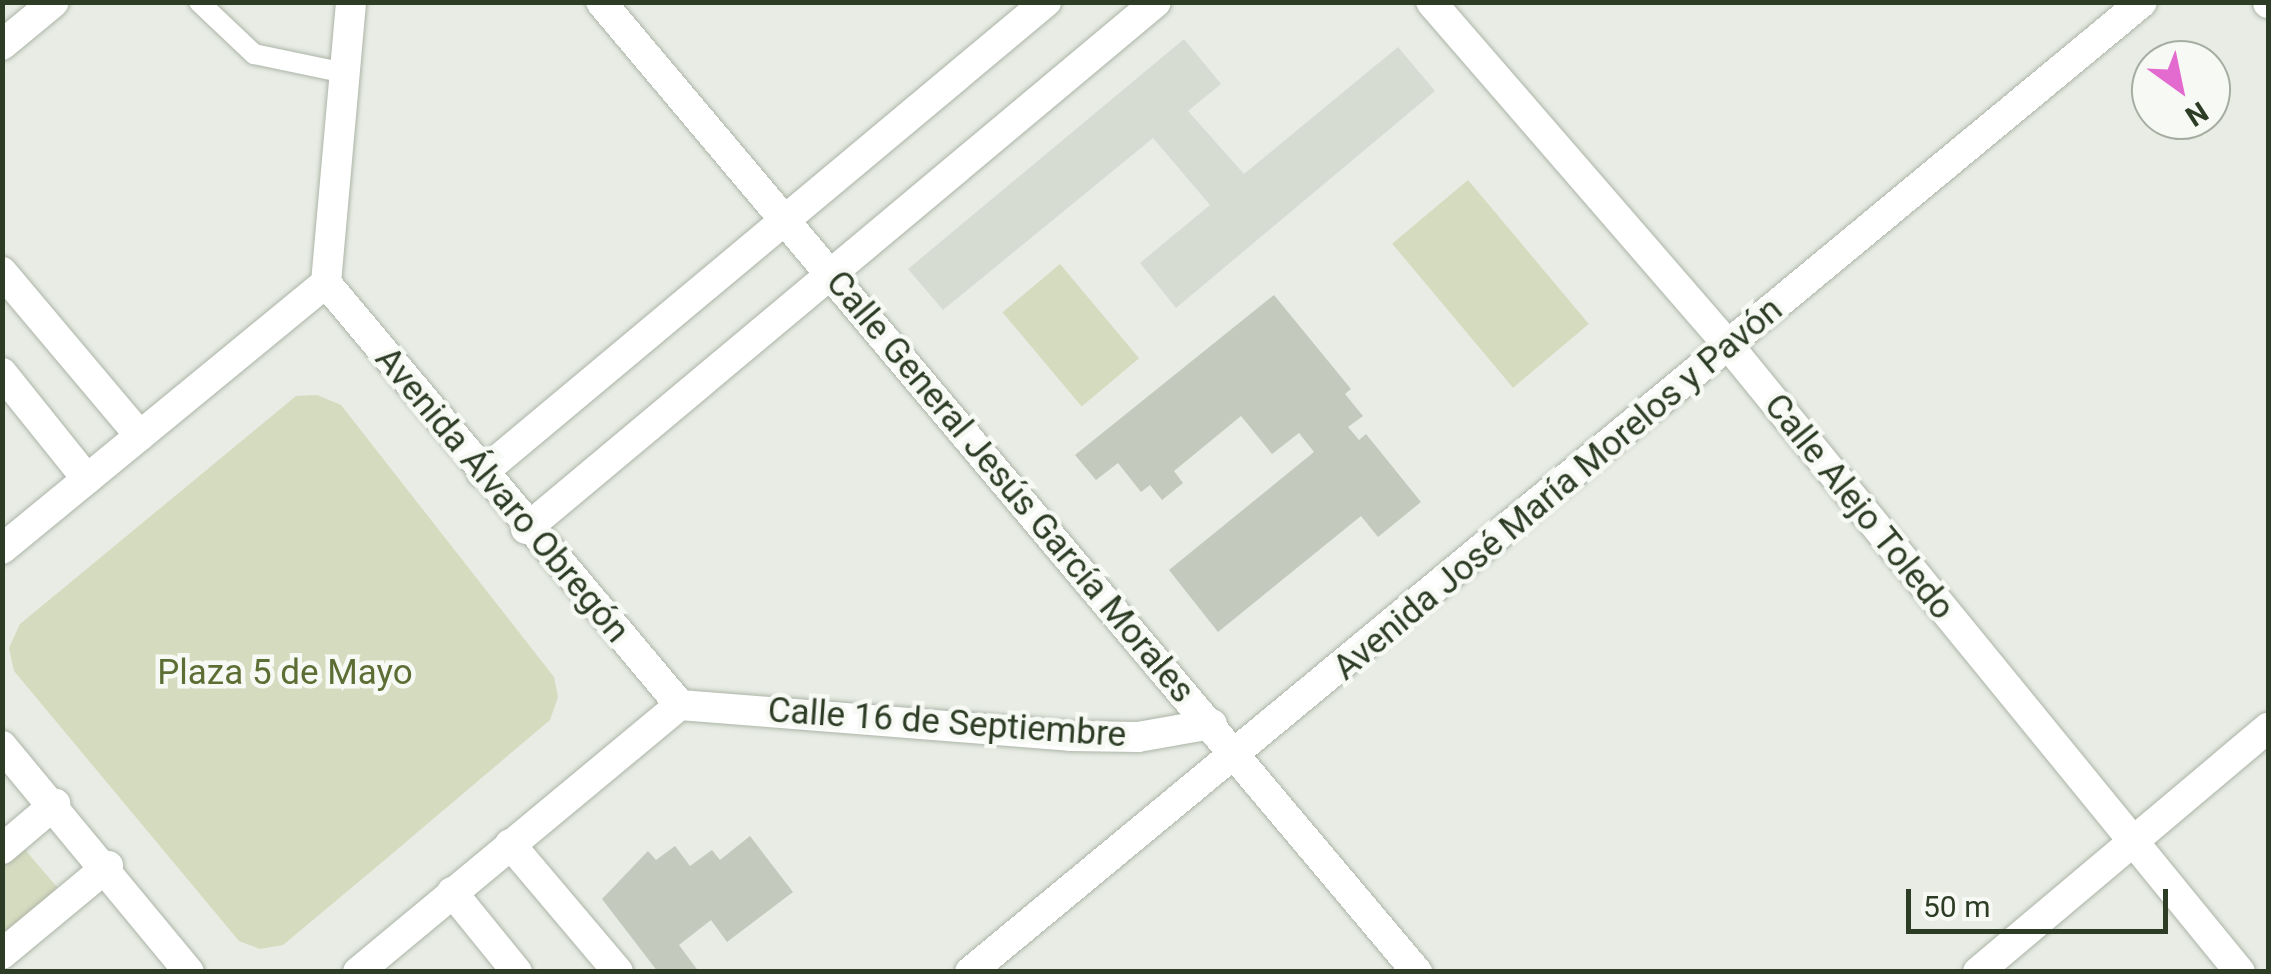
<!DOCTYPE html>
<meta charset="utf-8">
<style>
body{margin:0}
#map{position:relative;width:2271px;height:974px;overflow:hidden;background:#e8ece4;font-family:Roboto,sans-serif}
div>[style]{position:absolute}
.built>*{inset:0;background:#d7dcd2}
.green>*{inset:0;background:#d5dbbf;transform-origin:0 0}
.building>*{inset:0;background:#c3c9bd}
.roads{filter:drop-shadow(0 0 2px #acb4a7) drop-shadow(0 0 2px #acb4a7)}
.service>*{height:20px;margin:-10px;padding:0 10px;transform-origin:10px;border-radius:10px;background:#fff}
.minor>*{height:30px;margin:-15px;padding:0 15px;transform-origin:15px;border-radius:15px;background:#fff}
.secondary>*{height:30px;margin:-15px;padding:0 15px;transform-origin:15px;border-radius:15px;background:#fff}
span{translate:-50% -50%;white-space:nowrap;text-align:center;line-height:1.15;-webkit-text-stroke:9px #f7f9f4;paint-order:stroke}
.street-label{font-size:35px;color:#2d3c25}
.park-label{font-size:35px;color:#5c6e34}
.frame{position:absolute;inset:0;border:5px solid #2d3c25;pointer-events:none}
.north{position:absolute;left:2131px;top:40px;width:100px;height:100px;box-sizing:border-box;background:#f7f9f4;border:2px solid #a6ada1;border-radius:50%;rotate:147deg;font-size:28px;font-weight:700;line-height:40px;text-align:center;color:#2d3c25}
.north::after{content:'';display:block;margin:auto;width:35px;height:45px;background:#e36bcf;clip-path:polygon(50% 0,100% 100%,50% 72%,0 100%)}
.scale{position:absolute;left:1906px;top:889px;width:262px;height:45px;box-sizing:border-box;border:5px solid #2d3c25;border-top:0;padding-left:12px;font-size:30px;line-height:35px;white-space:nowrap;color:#2d3c25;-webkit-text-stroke:8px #f7f9f4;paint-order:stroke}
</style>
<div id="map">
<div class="built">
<div style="clip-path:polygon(1184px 39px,1221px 84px,1188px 111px,1244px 174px,1398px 47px,1435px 91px,1176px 308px,1140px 263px,1210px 205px,1153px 138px,943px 310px,908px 269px)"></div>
</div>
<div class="green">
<div style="left:1468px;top:180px;width:188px;height:99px;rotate:50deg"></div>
<div style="left:1060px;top:264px;width:123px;height:75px;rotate:50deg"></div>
<div style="clip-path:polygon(317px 395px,341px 405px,554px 677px,558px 697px,550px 720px,374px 869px,283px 945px,260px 949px,239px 941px,14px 671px,9px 648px,20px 624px,215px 463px,296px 396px)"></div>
<div style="clip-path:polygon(15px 838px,68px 900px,3px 954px,3px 849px)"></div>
</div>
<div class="building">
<div style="clip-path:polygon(1274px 295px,1351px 389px,1345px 394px,1363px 416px,1348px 427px,1359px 440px,1366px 434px,1421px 502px,1378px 537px,1361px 516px,1218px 632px,1169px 570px,1314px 452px,1299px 433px,1272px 454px,1241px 416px,1174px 471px,1183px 483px,1162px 500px,1150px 485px,1141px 492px,1118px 463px,1096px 480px,1075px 455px)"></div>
<div style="clip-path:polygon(750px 836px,793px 892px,727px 942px,711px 920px,679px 945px,699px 972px,658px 972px,602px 899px,648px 851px,656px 860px,675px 846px,690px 866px,712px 850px,720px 860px)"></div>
</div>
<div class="roads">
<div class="service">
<div style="left:199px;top:2px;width:76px;rotate:43.4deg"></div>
<div style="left:254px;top:54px;width:93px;rotate:11.8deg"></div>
</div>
<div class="minor">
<div style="left:601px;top:2px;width:1268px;rotate:49.93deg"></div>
<div style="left:1431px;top:2px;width:455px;rotate:49.1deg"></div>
<div style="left:1729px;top:346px;width:808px;rotate:50.78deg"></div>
<div style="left:2268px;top:2px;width:1px;rotate:90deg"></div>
<div style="left:2px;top:45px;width:67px;rotate:-39.6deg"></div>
<div style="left:2px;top:272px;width:214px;rotate:49.9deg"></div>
<div style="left:326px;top:283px;width:551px;rotate:50.01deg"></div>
<div style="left:326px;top:283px;width:282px;rotate:-84.9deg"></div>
<div style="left:2px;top:373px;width:136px;rotate:51.3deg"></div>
<div style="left:482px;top:473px;width:735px;rotate:-39.87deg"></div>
<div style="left:526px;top:529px;width:821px;rotate:-39.91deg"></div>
<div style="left:2px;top:549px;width:419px;rotate:-39.4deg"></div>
<div style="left:680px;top:705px;width:391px;rotate:4.5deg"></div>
<div style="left:1070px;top:736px;width:68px;rotate:0.8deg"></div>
<div style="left:1138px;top:737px;width:75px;rotate:-10deg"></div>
<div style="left:2px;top:746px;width:293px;rotate:50.4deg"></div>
<div style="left:510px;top:844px;width:167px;rotate:49.8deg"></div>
<div style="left:2px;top:849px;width:70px;rotate:-40.3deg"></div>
<div style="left:452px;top:892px;width:103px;rotate:50.9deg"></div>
<div style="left:2px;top:954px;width:138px;rotate:-39.7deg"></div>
<div style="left:358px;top:972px;width:418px;rotate:-39.7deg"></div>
<div style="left:1978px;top:972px;width:379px;rotate:-40.1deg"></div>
</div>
<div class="secondary">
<div style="left:970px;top:972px;width:1521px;rotate:-39.61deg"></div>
</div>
</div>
<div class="street-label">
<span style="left:1010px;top:487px;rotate:50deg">Calle General Jesús García Morales</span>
<span style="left:1558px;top:489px;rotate:-40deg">Avenida José María Morelos y Pavón</span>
<span style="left:502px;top:495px;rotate:50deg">Avenida Álvaro Obregón</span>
<span style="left:1859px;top:507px;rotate:51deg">Calle Alejo Toledo</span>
<span style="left:947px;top:723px;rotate:4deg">Calle 16 de Septiembre</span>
</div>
<div class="park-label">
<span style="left:285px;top:673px">Plaza 5 de Mayo</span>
</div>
<div class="frame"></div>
<div class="north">N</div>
<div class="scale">50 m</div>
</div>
